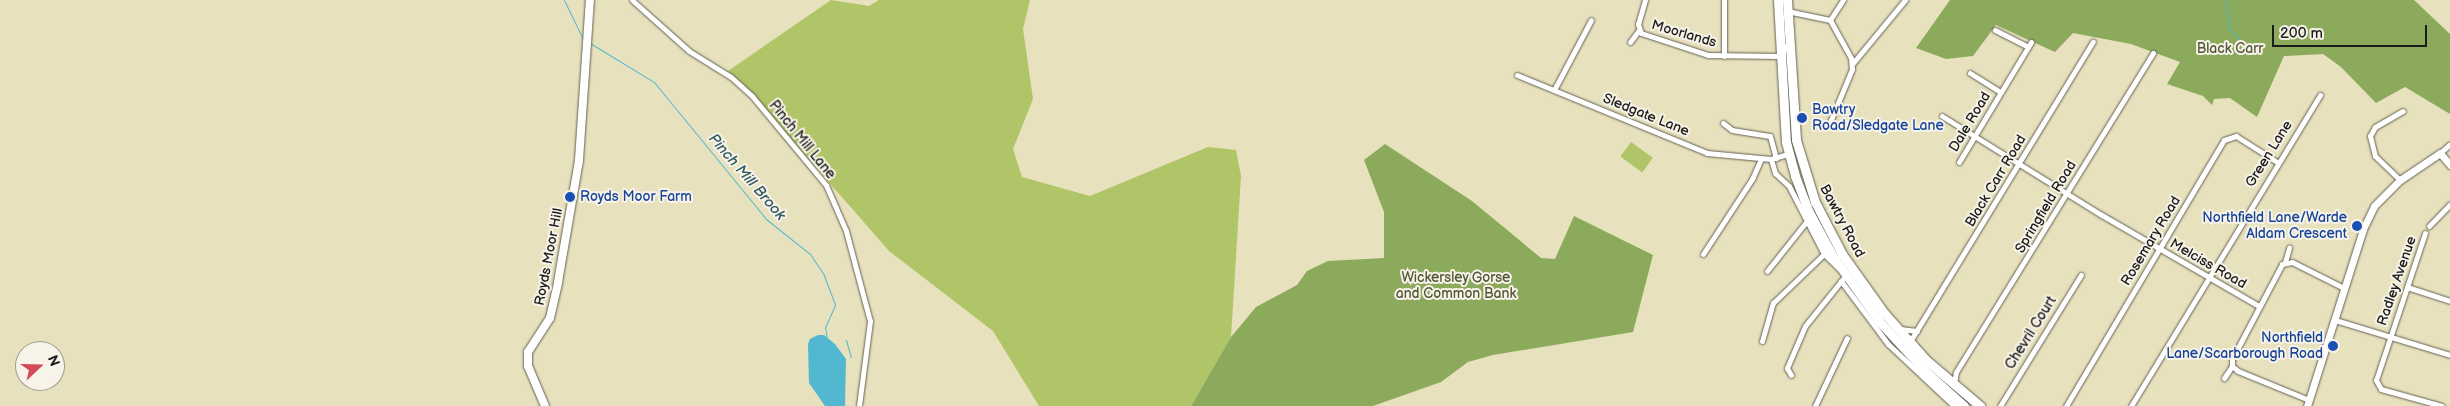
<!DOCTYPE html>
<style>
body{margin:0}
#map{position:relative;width:2450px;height:406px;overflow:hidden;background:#e8e1bd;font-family:"Balsamiq Sans",sans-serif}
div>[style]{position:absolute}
.green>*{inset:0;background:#b0c468;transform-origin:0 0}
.forest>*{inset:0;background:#8caa5c}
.water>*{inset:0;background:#51b8cf}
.stream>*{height:1px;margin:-0.5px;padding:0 0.5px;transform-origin:0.5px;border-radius:0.5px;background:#51b8cf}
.roads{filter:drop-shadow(0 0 1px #636154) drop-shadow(0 0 1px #636154)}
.minor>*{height:5px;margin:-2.5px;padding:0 2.5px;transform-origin:2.5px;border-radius:2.5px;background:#fff}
.tertiary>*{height:7px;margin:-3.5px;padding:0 3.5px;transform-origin:3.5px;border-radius:3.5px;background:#fff}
.secondary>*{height:8px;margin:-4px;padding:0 4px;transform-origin:4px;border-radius:4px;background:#fff}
.primary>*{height:9px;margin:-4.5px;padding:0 4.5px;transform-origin:4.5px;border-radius:4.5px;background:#fff}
.dots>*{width:14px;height:14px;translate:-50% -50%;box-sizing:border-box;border:2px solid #f7f3e8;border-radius:50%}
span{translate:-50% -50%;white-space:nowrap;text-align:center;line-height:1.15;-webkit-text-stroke:4px #f7f3e8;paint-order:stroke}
.street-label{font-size:14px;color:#1c1c1c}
.park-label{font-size:14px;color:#505737}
.transit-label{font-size:14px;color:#164399}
.left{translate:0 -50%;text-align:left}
.right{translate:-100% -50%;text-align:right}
.water-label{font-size:15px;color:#315a64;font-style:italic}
.north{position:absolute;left:15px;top:341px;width:50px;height:50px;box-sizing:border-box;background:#f7f3e8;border:1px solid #9f9d96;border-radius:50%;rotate:69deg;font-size:14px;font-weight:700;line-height:20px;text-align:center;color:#1c1c1c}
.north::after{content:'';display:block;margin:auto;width:18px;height:22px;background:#d1495b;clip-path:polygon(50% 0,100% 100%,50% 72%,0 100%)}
.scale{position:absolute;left:2272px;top:25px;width:155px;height:22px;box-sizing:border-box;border:2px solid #1c1c1c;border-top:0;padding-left:6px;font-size:15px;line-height:18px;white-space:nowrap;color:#1c1c1c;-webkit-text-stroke:4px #f7f3e8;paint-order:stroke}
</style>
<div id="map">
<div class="green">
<div style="clip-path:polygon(831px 0,869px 6px,879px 0,1030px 0,1023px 29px,1033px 99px,1013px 149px,1022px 177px,1090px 196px,1208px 147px,1236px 150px,1241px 176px,1231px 337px,1191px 406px,1039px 406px,993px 331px,889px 251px,744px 85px,728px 71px)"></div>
<div style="left:1631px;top:142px;width:27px;height:18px;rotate:36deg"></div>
</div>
<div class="forest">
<div style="clip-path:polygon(1950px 0,2414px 0,2450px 34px,2450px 114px,2405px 87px,2376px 103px,2341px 67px,2323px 54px,2284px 56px,2257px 117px,2230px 98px,2214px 99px,2212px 105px,2203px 96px,2167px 84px,2180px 62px,2131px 44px,2073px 33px,2055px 52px,1996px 25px,1973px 56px,1946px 59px,1916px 48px)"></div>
<div style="clip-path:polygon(1385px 144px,1472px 201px,1541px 258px,1555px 259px,1574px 216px,1653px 255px,1633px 332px,1493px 355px,1468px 362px,1441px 382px,1373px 406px,1191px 406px,1231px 337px,1256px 307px,1297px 285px,1307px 271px,1328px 261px,1384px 258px,1384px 212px,1364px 160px)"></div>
</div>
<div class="water">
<div style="clip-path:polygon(818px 335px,824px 335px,835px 344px,846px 359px,845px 406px,825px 406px,809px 383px,808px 344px,810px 339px)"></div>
</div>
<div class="stream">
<div style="left:564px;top:0;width:46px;rotate:64deg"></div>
<div style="left:2226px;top:0;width:28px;rotate:84deg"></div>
<div style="left:2229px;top:28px;width:19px;rotate:47deg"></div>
<div style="left:590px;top:43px;width:75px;rotate:31.4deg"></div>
<div style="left:654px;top:82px;width:177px;rotate:50.7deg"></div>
<div style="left:766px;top:219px;width:56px;rotate:38.5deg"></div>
<div style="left:810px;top:254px;width:23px;rotate:56deg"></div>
<div style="left:823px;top:273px;width:34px;rotate:69deg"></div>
<div style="left:835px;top:305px;width:24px;rotate:114deg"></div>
<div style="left:825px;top:327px;width:11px;rotate:80deg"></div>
<div style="left:846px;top:340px;width:18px;rotate:74deg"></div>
</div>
<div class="roads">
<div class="minor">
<div style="left:632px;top:0;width:76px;rotate:41.8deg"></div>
<div style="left:689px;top:51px;width:49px;rotate:31.8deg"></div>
<div style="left:731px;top:77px;width:28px;rotate:42deg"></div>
<div style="left:752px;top:96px;width:116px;rotate:50.3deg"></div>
<div style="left:826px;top:185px;width:50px;rotate:66.5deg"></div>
<div style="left:846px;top:231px;width:93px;rotate:75.1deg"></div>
<div style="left:870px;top:321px;width:86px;rotate:97.4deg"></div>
<div style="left:1645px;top:0;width:25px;rotate:106deg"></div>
<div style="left:1638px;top:24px;width:9px;rotate:72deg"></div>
<div style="left:1641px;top:33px;width:71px;rotate:18.2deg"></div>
<div style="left:1708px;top:55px;width:72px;rotate:0.8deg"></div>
<div style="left:1780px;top:56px;width:14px;rotate:-56deg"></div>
<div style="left:1724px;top:0;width:56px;rotate:90deg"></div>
<div style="left:1787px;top:11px;width:44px;rotate:11.8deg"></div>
<div style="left:1830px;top:20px;width:43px;rotate:61.1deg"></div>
<div style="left:1851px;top:58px;width:11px;rotate:85deg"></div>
<div style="left:1852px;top:69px;width:57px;rotate:112.5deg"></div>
<div style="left:1830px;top:20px;width:24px;rotate:-57deg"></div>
<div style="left:1995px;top:30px;width:37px;rotate:27deg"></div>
<div style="left:1630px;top:42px;width:15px;rotate:-53deg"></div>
<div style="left:1853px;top:63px;width:82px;rotate:-50.5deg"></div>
<div style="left:1970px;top:73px;width:36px;rotate:32deg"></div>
<div style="left:1517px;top:75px;width:205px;rotate:22.3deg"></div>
<div style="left:1707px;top:153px;width:64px;rotate:5.4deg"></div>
<div style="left:1554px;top:90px;width:79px;rotate:-62.1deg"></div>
<div style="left:1942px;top:116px;width:186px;rotate:31.8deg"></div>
<div style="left:2100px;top:214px;width:184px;rotate:30.1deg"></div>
<div style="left:1723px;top:123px;width:11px;rotate:38deg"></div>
<div style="left:1732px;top:130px;width:38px;rotate:9deg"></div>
<div style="left:1770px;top:136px;width:23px;rotate:75deg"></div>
<div style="left:2440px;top:153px;width:13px;rotate:-42deg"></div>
<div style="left:1788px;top:154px;width:18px;rotate:164deg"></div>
<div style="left:1771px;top:159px;width:15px;rotate:74deg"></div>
<div style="left:1775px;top:173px;width:19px;rotate:43deg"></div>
<div style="left:1789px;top:186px;width:76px;rotate:62.8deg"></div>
<div style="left:1824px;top:254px;width:30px;rotate:44deg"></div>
<div style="left:1846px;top:275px;width:65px;rotate:128.8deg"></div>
<div style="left:1805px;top:326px;width:46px;rotate:113.2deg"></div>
<div style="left:1787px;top:368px;width:8px;rotate:60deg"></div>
<div style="left:1959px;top:162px;width:140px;rotate:-59deg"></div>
<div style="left:2400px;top:180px;width:35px;rotate:-136deg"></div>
<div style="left:2375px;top:156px;width:21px;rotate:-104deg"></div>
<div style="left:2370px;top:136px;width:10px;rotate:-61deg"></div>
<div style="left:2375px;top:127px;width:32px;rotate:-30deg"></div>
<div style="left:2429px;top:226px;width:30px;rotate:-46deg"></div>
<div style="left:2425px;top:233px;width:155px;rotate:108.4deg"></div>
<div style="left:2376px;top:380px;width:10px;rotate:61deg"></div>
<div style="left:2381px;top:389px;width:63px;rotate:15.6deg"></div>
<div style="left:1703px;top:254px;width:90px;rotate:-56.8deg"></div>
<div style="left:1752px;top:179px;width:22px;rotate:-66deg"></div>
<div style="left:2285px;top:262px;width:15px;rotate:-74deg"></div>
<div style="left:1767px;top:271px;width:63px;rotate:-51.5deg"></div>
<div style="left:1841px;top:281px;width:79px;rotate:53.3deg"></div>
<div style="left:1888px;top:344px;width:91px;rotate:43.2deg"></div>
<div style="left:2407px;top:287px;width:45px;rotate:18deg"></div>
<div style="left:2335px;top:320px;width:120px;rotate:16.9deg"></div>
<div style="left:1900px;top:329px;width:17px;rotate:7deg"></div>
<div style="left:1762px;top:341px;width:40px;rotate:-74deg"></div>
<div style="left:1773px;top:303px;width:71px;rotate:-43.9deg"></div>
<div style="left:1909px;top:343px;width:353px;rotate:-58.6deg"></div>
<div style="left:2224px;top:378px;width:14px;rotate:-56deg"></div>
<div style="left:1954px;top:384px;width:12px;rotate:-81deg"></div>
<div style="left:1956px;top:372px;width:375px;rotate:-58.3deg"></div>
<div style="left:2309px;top:400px;width:77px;rotate:-157.8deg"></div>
<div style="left:2238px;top:371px;width:8px;rotate:-140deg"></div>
<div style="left:2232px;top:366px;width:7px;rotate:-90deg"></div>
<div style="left:2232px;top:359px;width:107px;rotate:-62.2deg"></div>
<div style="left:2282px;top:264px;width:10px;rotate:-11deg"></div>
<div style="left:2292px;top:262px;width:58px;rotate:26.6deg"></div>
<div style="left:1815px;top:406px;width:75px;rotate:-64.8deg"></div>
<div style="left:2000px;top:406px;width:154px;rotate:-58.3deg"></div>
<div style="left:2066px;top:406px;width:309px;rotate:-59.3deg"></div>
<div style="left:2224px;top:140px;width:13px;rotate:-18deg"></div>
<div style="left:2236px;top:136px;width:49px;rotate:32.4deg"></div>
<div style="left:2131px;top:406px;width:364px;rotate:-58.7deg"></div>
</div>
<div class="tertiary">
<div style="left:2307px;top:406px;width:186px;rotate:-72.4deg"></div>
<div style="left:2363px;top:229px;width:25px;rotate:-64deg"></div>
<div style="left:2374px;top:206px;width:37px;rotate:-45deg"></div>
<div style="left:2400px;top:180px;width:48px;rotate:-34deg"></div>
<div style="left:2440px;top:153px;width:16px;rotate:50deg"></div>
</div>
<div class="secondary">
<div style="left:545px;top:406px;width:43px;rotate:-113deg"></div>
<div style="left:528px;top:366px;width:14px;rotate:-90deg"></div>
<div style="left:528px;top:352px;width:40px;rotate:-57.1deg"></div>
<div style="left:550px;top:318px;width:37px;rotate:-77deg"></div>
<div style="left:558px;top:282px;width:124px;rotate:-80.2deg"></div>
<div style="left:579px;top:160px;width:160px;rotate:-86.1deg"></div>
</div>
<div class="primary">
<div style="left:1778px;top:0;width:142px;rotate:86.8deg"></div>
<div style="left:1786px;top:142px;width:35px;rotate:75deg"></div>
<div style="left:1795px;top:176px;width:36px;rotate:69deg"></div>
<div style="left:1808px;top:210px;width:51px;rotate:61.9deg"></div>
<div style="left:1832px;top:255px;width:81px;rotate:54.5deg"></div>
<div style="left:1879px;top:321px;width:67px;rotate:47.4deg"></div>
<div style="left:1924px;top:370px;width:54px;rotate:42deg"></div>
<div style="left:1787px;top:0;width:140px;rotate:86.3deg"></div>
<div style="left:1796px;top:140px;width:65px;rotate:73deg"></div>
<div style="left:1815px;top:202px;width:59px;rotate:62.6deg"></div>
<div style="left:1842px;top:254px;width:72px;rotate:54.6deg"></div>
<div style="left:1884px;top:313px;width:64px;rotate:48.1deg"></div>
<div style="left:1927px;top:361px;width:70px;rotate:40.3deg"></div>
</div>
</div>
<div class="dots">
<div style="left:1802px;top:118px;background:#1a4fb4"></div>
<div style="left:570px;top:197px;background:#1a4fb4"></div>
<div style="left:2357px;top:226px;background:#1a4fb4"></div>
<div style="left:2333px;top:346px;background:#1a4fb4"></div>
</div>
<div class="street-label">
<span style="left:1684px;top:34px;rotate:16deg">Moorlands</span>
<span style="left:1646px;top:115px;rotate:22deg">Sledgate Lane</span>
<span style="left:1970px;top:122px;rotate:-59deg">Dale Road</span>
<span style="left:802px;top:140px;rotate:51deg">Pinch Mill Lane</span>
<span style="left:2269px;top:154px;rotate:-58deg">Green Lane</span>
<span style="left:1996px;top:181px;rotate:-59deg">Black Carr Road</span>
<span style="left:2046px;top:207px;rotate:-59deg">Springfield Road</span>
<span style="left:1842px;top:221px;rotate:62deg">Bawtry Road</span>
<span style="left:2151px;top:241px;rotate:-59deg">Rosemary Road</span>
<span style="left:549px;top:257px;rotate:-79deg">Royds Moor Hill</span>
<span style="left:2208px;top:264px;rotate:30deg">Melciss Road</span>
<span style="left:2397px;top:281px;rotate:-71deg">Radley Avenue</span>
<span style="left:2031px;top:333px;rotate:-58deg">Chevril Court</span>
</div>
<div class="park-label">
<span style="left:2230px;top:49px">Black Carr</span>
<span style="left:1456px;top:286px">Wickersley Gorse<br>and Common Bank</span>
</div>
<div class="transit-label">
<span class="left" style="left:1812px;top:118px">Bawtry<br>Road/Sledgate Lane</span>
<span class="left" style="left:580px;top:197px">Royds Moor Farm</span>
<span class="right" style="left:2347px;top:226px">Northfield Lane/Warde<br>Aldam Crescent</span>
<span class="right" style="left:2323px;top:346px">Northfield<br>Lane/Scarborough Road</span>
</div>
<div class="water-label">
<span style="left:747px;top:177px;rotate:49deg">Pinch Mill Brook</span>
</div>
<div class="north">N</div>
<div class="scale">200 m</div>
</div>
